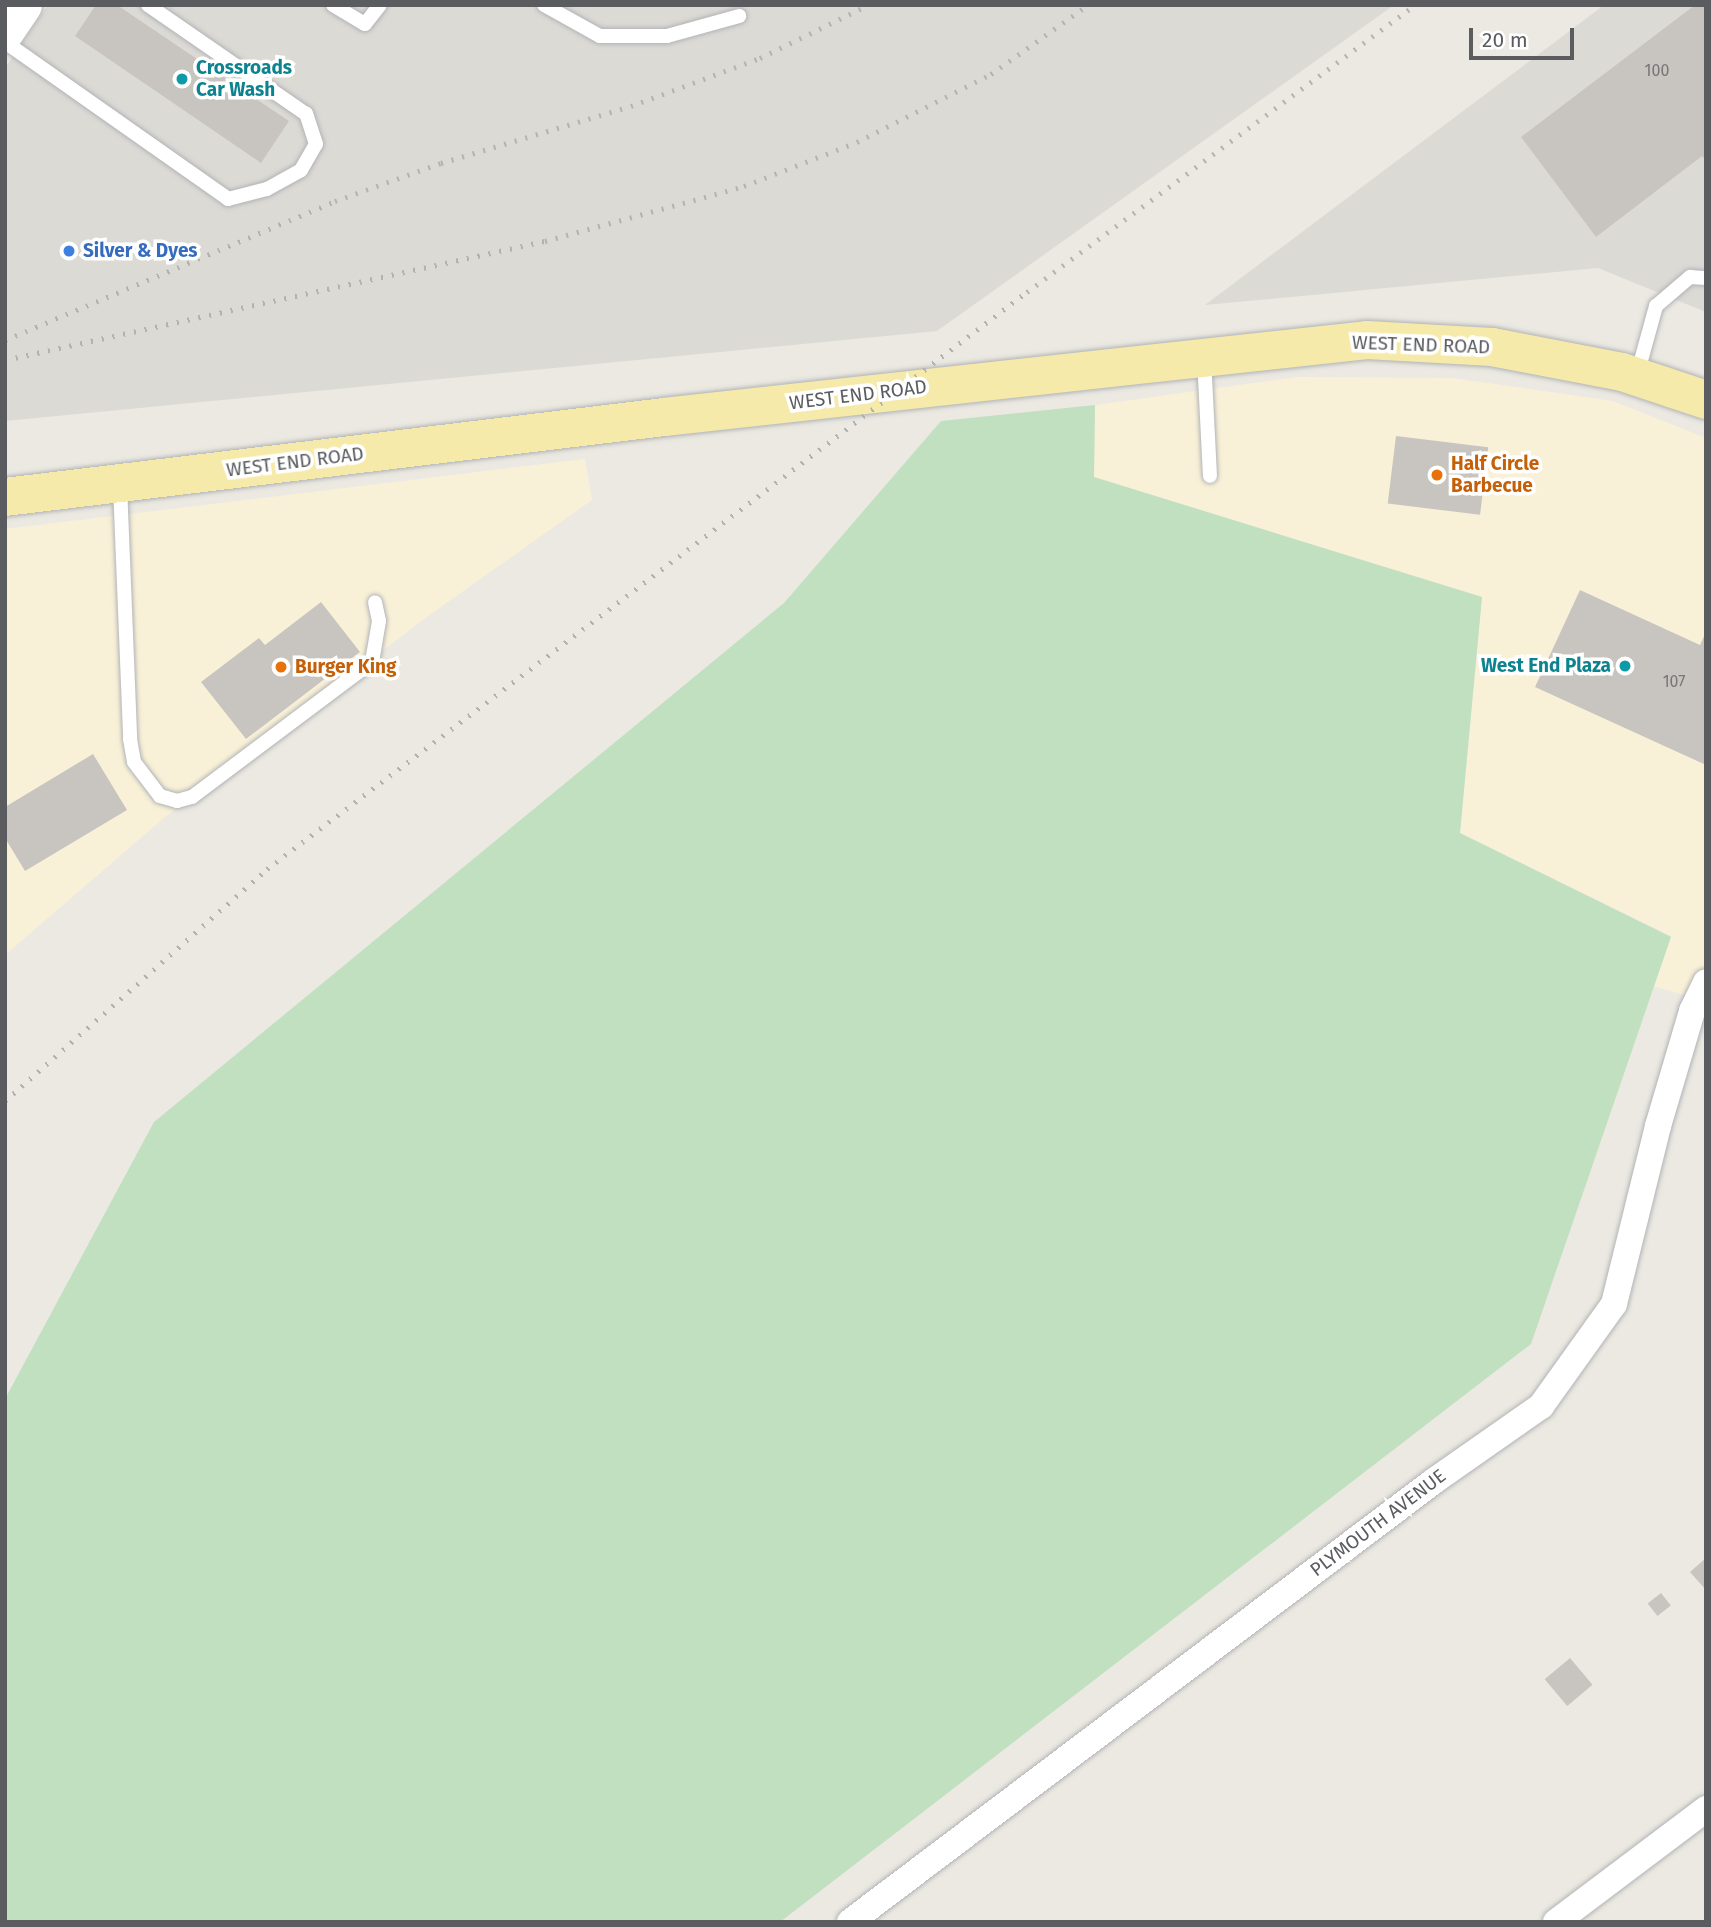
<!DOCTYPE html>
<style>
body{margin:0}
#map{position:relative;width:1711px;height:1927px;overflow:hidden;background:#ebe9e1;font-family:"Fira Sans",sans-serif}
div>[style]{position:absolute}
.commercial>*{inset:0;background:#f9f1d7}
.industrial>*{inset:0;background:#dcdad5}
.green>*{inset:0;background:#c0e0c0}
.building>*{inset:0;background:#c8c5c0;transform-origin:0 0}
.roads{filter:drop-shadow(0 0 2px #b2b3b7) drop-shadow(0 0 2px #b2b3b7)}
.service>*{height:14px;margin:-7px;padding:0 7px;transform-origin:7px;border-radius:7px;background:#fff}
.minor>*{height:26px;margin:-13px;padding:0 13px;transform-origin:13px;border-radius:13px;background:#fff}
.secondary>*{height:38px;margin:-19px;padding:0 19px;transform-origin:19px;border-radius:19px;background:#fff}
.primary>*{height:38px;margin:-19px;padding:0 19px;transform-origin:19px;border-radius:19px;background:#f6eaab}
.rail>*{height:5px;margin-top:-2.5px;transform-origin:0;background:repeating-linear-gradient(90deg,#b1b2b2 0 2px,transparent 0 11px)}
.dots>*{width:19px;height:19px;translate:-50% -50%;box-sizing:border-box;border:4px solid #fff;border-radius:50%}
span{translate:-50% -50%;white-space:nowrap;text-align:center;line-height:1.15;-webkit-text-stroke:7px #fff;paint-order:stroke}
.number-label{font-size:16px;color:#767678}
.number-label span{-webkit-text-stroke-width:0}
.culture-label{font-size:19px;color:#0d838f;font-weight:700}
.left{translate:0 -50%;text-align:left}
.right{translate:-100% -50%;text-align:right}
.shop-label{font-size:19px;color:#366cbe;font-weight:700}
.street-label{font-size:19px;color:#5a5c60}
.food-label{font-size:19px;color:#c56008;font-weight:700}
.frame{position:absolute;inset:0;border:7px solid #5a5c60;pointer-events:none}
.scale{position:absolute;left:1469px;top:28px;width:105px;height:32px;box-sizing:border-box;border:4px solid #5a5c60;border-top:0;padding-left:9px;font-size:21px;line-height:24px;white-space:nowrap;color:#5a5c60;-webkit-text-stroke:5px #fff;paint-order:stroke}
</style>
<div id="map">
<div class="commercial">
<div style="clip-path:polygon(1297px 377px,1452px 378px,1613px 401px,1706px 438px,1706px 1001px,1652px 986px,1671px 936px,1460px 833px,1482px 597px,1094px 477px,1095px 405px)"></div>
<div style="clip-path:polygon(585px 459px,592px 500px,428px 616px,165px 817px,5px 955px,5px 529px)"></div>
</div>
<div class="industrial">
<div style="clip-path:polygon(48px 5px,1394px 5px,937px 331px,5px 421px,5px 68px)"></div>
<div style="clip-path:polygon(1604px 5px,1706px 5px,1706px 312px,1598px 268px,1205px 305px)"></div>
</div>
<div class="green">
<div style="clip-path:polygon(1095px 405px,1094px 477px,1482px 597px,1460px 833px,1671px 937px,1531px 1344px,780px 1922px,5px 1922px,5px 1399px,154px 1122px,784px 603px,941px 421px)"></div>
</div>
<div class="building">
<div style="clip-path:polygon(96px 5px,117px 5px,289px 121px,261px 163px,75px 36px)"></div>
<div style="clip-path:polygon(1695px 5px,1706px 5px,1706px 160px,1702px 156px,1596px 237px,1521px 137px)"></div>
<div style="left:1396px;top:436px;width:93px;height:68px;rotate:7deg"></div>
<div style="clip-path:polygon(1580px 590px,1700px 645px,1706px 632px,1706px 765px,1535px 687px)"></div>
<div style="clip-path:polygon(321px 602px,360px 652px,246px 739px,201px 682px,259px 638px,265px 645px)"></div>
<div style="clip-path:polygon(93px 754px,127px 810px,25px 871px,5px 838px,5px 807px)"></div>
<div style="clip-path:polygon(1706px 1558px,1706px 1590px,1690px 1572px)"></div>
<div style="left:1661px;top:1593px;width:16px;height:17px;rotate:52deg"></div>
<div style="left:1570px;top:1658px;width:35px;height:33px;rotate:50deg"></div>
</div>
<div class="roads">
<div class="service">
<div style="left:333px;top:5px;width:37px;rotate:31deg"></div>
<div style="left:365px;top:24px;width:24px;rotate:-52deg"></div>
<div style="left:544px;top:5px;width:64px;rotate:29deg"></div>
<div style="left:600px;top:36px;width:67px"></div>
<div style="left:667px;top:36px;width:75px;rotate:-15.5deg"></div>
<div style="left:5px;top:42px;width:273px;rotate:35.1deg"></div>
<div style="left:228px;top:199px;width:40px;rotate:-14.4deg"></div>
<div style="left:267px;top:189px;width:39px;rotate:-29deg"></div>
<div style="left:301px;top:170px;width:30px;rotate:-60deg"></div>
<div style="left:316px;top:144px;width:32px;rotate:-108deg"></div>
<div style="left:306px;top:114px;width:192px;rotate:-145.4deg"></div>
<div style="left:1204px;top:358px;width:118px;rotate:87.1deg"></div>
<div style="left:1637px;top:375px;width:72px;rotate:-74.6deg"></div>
<div style="left:1656px;top:306px;width:45px;rotate:-40.5deg"></div>
<div style="left:1690px;top:277px;width:16px;rotate:4deg"></div>
<div style="left:120px;top:485px;width:254px;rotate:87.7deg"></div>
<div style="left:130px;top:739px;width:23px;rotate:80deg"></div>
<div style="left:134px;top:762px;width:43px;rotate:52.6deg"></div>
<div style="left:160px;top:796px;width:18px;rotate:16deg"></div>
<div style="left:177px;top:801px;width:16px;rotate:-15deg"></div>
<div style="left:192px;top:797px;width:225px;rotate:-36.9deg"></div>
<div style="left:372px;top:662px;width:42px;rotate:-80.3deg"></div>
<div style="left:379px;top:621px;width:19px;rotate:-102deg"></div>
</div>
<div class="minor">
<div style="left:850px;top:1922px;width:732px;rotate:-37.06deg"></div>
<div style="left:1434px;top:1481px;width:131px;rotate:-35deg"></div>
<div style="left:1541px;top:1406px;width:125px;rotate:-54.4deg"></div>
<div style="left:1614px;top:1304px;width:183px;rotate:-76.1deg"></div>
<div style="left:1658px;top:1126px;width:120px;rotate:-73.5deg"></div>
<div style="left:1692px;top:1011px;width:32px;rotate:-64deg"></div>
<div style="left:1556px;top:1922px;width:188px;rotate:-37deg"></div>
</div>
<div class="secondary">
<div style="left:5px;top:32px;width:32px;rotate:-56deg"></div>
</div>
<div class="primary">
<div style="left:5px;top:497px;width:664px;rotate:-6.92deg"></div>
<div style="left:664px;top:417px;width:707px;rotate:-6.25deg"></div>
<div style="left:1367px;top:340px;width:125px;rotate:3.2deg"></div>
<div style="left:1492px;top:347px;width:132px;rotate:10.9deg"></div>
<div style="left:1622px;top:372px;width:89px;rotate:18.4deg"></div>
</div>
</div>
<div class="rail">
<div style="left:5px;top:340px;width:358px;rotate:-22.8deg"></div>
<div style="left:335px;top:201px;width:113px;rotate:-19.7deg"></div>
<div style="left:441px;top:163px;width:198px;rotate:-16.7deg"></div>
<div style="left:631px;top:106px;width:138px;rotate:-20.4deg"></div>
<div style="left:760px;top:58px;width:120px;rotate:-26.1deg"></div>
<div style="left:5px;top:360px;width:553px;rotate:-12.43deg"></div>
<div style="left:545px;top:241px;width:206px;rotate:-15.4deg"></div>
<div style="left:744px;top:186px;width:121px;rotate:-21.3deg"></div>
<div style="left:857px;top:142px;width:150px;rotate:-26.9deg"></div>
<div style="left:991px;top:74px;width:119px;rotate:-35.4deg"></div>
<div style="left:5px;top:1101px;width:350px;rotate:-41.5deg"></div>
<div style="left:267px;top:869px;width:954px;rotate:-37.21deg"></div>
<div style="left:1027px;top:292px;width:483px;rotate:-36.5deg"></div>
</div>
<div class="dots">
<div style="left:182px;top:79px;background:#0f9aa8"></div>
<div style="left:69px;top:251px;background:#3f7fe0"></div>
<div style="left:1437px;top:475px;background:#e8710a"></div>
<div style="left:1625px;top:666px;background:#0f9aa8"></div>
<div style="left:281px;top:667px;background:#e8710a"></div>
</div>
<div class="number-label">
<span style="left:1657px;top:71px">100</span>
<span style="left:1674px;top:682px">107</span>
</div>
<div class="culture-label">
<span class="left" style="left:196px;top:79px">Crossroads<br>Car Wash</span>
<span class="right" style="left:1611px;top:666px">West End Plaza</span>
</div>
<div class="shop-label">
<span class="left" style="left:83px;top:251px">Silver &amp; Dyes</span>
</div>
<div class="street-label">
<span style="left:1421px;top:345px;rotate:2deg">WEST END ROAD</span>
<span style="left:858px;top:395px;rotate:-7deg">WEST END ROAD</span>
<span style="left:295px;top:462px;rotate:-7deg">WEST END ROAD</span>
<span style="left:1378px;top:1523px;rotate:-37deg">PLYMOUTH AVENUE</span>
</div>
<div class="food-label">
<span class="left" style="left:1451px;top:475px">Half Circle<br>Barbecue</span>
<span class="left" style="left:295px;top:667px">Burger King</span>
</div>
<div class="frame"></div>
<div class="scale">20 m</div>
</div>
